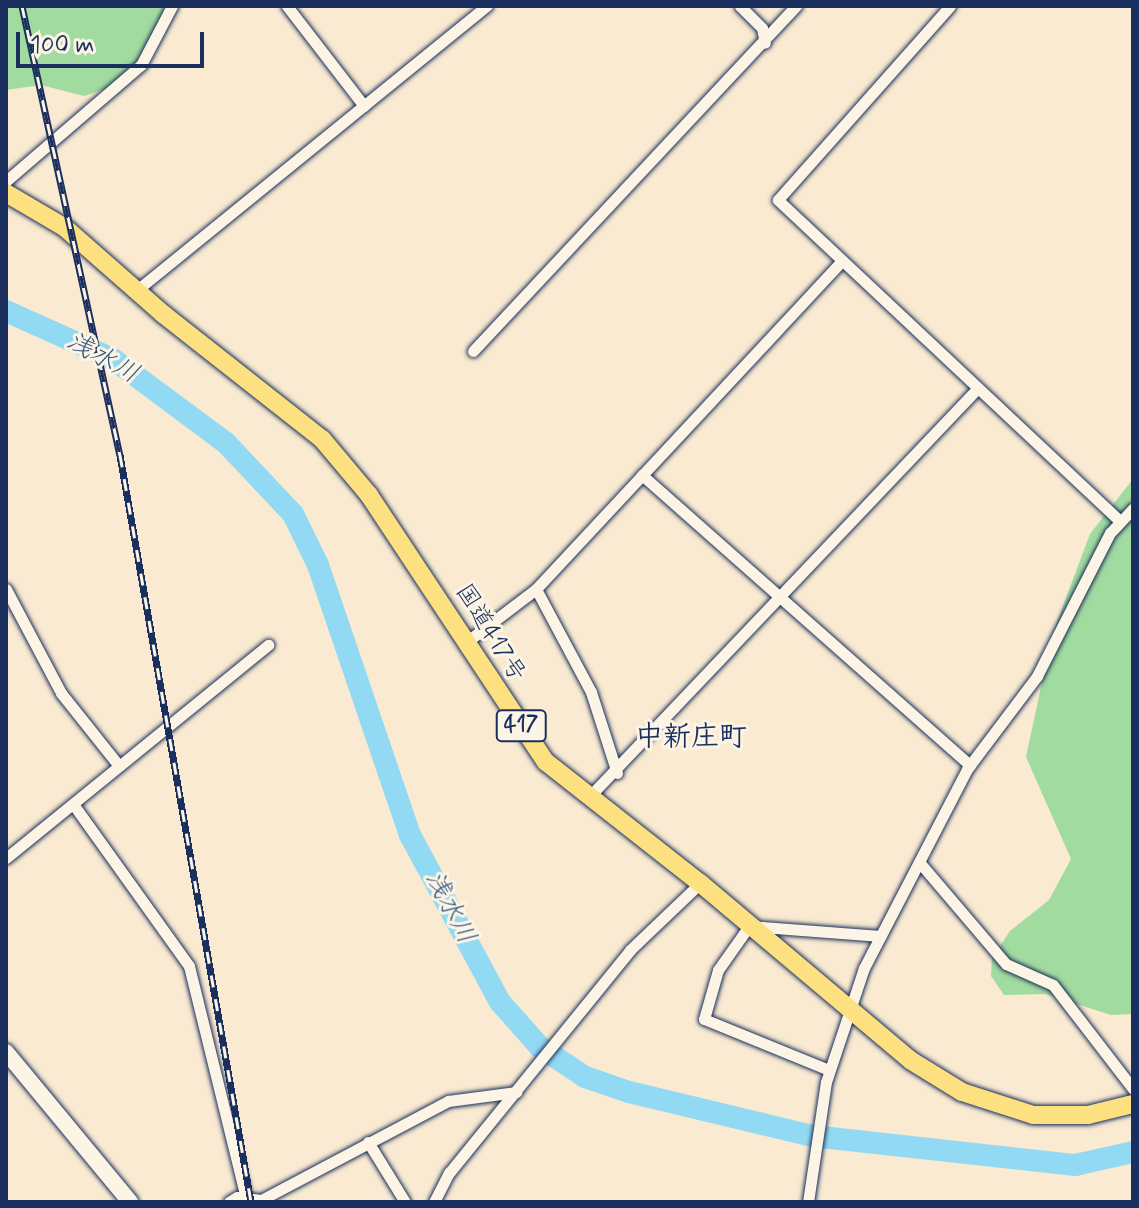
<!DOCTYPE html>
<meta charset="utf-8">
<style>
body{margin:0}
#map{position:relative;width:1139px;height:1208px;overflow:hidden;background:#f9ead1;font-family:Mynerve,"Klee One",sans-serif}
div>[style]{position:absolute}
.green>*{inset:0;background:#a2dba0}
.river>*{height:22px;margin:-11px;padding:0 11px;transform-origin:11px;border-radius:11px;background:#92daf4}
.roads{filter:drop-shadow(0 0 2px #1b2f5e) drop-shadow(0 0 2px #1b2f5e)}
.minor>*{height:11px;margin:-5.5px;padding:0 5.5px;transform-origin:5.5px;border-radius:5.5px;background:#fcf5e5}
.secondary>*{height:16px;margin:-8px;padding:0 8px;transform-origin:8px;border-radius:8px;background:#fcf5e5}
.trunk>*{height:18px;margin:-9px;padding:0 9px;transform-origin:9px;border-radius:9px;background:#fde080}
.rail>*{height:7px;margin-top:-3.5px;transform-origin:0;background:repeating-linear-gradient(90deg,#fcf5e5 0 12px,#1b2f5e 0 24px);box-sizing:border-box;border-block:2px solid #1b2f5e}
span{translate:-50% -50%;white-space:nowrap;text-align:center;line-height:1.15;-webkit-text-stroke:6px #fcf5e5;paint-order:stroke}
.shield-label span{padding:2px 6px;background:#fcf5e5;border:2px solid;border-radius:6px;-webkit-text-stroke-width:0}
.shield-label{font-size:22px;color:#1b2f5e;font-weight:700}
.street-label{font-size:24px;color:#1b2f5e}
.water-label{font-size:26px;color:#395a84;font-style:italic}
.quarter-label{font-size:28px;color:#1b2f5e;font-weight:700}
.frame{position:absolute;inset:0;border:8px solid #1b2f5e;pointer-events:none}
.scale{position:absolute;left:16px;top:32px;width:188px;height:36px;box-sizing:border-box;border:4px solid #1b2f5e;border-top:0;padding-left:10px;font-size:24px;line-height:28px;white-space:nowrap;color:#1b2f5e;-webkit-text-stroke:6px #fcf5e5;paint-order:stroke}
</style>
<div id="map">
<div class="green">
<div style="clip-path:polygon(6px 6px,163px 6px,164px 18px,143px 61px,111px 87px,84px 96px,41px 85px,6px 90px)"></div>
<div style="clip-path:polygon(1133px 479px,1133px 1014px,1111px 1015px,1045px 994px,1004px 995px,991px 976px,992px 958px,1010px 931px,1049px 900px,1071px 859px,1026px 757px,1052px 635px,1090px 534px)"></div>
</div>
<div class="river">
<div style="left:6px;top:311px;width:117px;rotate:24.2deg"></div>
<div style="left:113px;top:359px;width:141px;rotate:36.6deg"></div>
<div style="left:226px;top:443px;width:98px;rotate:46.7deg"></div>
<div style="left:293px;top:514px;width:57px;rotate:63.9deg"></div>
<div style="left:318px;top:565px;width:285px;rotate:71.2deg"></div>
<div style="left:410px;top:835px;width:190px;rotate:61.7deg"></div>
<div style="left:500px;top:1002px;width:60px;rotate:48.4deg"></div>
<div style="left:540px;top:1047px;width:54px;rotate:33.7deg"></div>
<div style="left:585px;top:1077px;width:46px;rotate:18.8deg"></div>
<div style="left:629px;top:1092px;width:188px;rotate:13.5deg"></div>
<div style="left:812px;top:1136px;width:265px;rotate:6.3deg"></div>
<div style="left:1075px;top:1165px;width:59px;rotate:-12.6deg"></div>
</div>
<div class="roads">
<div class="minor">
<div style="left:287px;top:6px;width:126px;rotate:52.4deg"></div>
<div style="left:740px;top:6px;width:31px;rotate:45deg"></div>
<div style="left:762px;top:28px;width:15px;rotate:79deg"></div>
<div style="left:950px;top:6px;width:259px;rotate:131.6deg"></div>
<div style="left:778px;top:200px;width:468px;rotate:43.2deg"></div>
<div style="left:6px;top:181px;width:178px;rotate:-40.7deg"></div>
<div style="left:141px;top:65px;width:67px;rotate:-62.3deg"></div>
<div style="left:137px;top:290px;width:451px;rotate:-39.1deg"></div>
<div style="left:473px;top:351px;width:473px;rotate:-46.9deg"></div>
<div style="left:642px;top:475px;width:438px;rotate:41.5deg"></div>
<div style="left:6px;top:589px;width:118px;rotate:62.1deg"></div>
<div style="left:61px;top:693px;width:93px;rotate:51.5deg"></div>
<div style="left:536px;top:589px;width:117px;rotate:61.9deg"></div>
<div style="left:591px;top:692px;width:85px;rotate:72.2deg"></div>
<div style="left:469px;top:640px;width:84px;rotate:-37.3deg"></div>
<div style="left:536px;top:589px;width:449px;rotate:-47deg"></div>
<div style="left:588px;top:798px;width:564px;rotate:-46.44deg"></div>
<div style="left:73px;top:804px;width:199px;rotate:54.4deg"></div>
<div style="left:189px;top:966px;width:239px;rotate:76.2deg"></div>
<div style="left:6px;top:858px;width:338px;rotate:-39.1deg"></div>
<div style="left:920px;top:863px;width:133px;rotate:49.6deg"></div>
<div style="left:1006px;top:964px;width:51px;rotate:24.1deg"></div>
<div style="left:1053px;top:985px;width:131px;rotate:52.4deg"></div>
<div style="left:829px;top:1070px;width:135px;rotate:-157.8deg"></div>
<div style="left:704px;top:1019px;width:51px;rotate:-74.1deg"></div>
<div style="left:718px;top:970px;width:54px;rotate:-54.8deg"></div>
<div style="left:749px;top:926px;width:132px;rotate:4.3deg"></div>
<div style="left:368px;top:1142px;width:70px;rotate:58.3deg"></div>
<div style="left:229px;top:1202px;width:9px;rotate:-32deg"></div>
<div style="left:237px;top:1197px;width:24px;rotate:7deg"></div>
<div style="left:261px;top:1200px;width:212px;rotate:-27.9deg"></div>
<div style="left:448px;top:1101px;width:69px;rotate:-7.5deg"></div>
<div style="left:434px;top:1202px;width:33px;rotate:-63deg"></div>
<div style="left:449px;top:1173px;width:287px;rotate:-50.9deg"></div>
<div style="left:630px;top:950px;width:97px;rotate:-43.7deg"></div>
<div style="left:808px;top:1202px;width:121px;rotate:-81.5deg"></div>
<div style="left:826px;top:1082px;width:120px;rotate:-71.6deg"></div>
<div style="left:864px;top:968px;width:224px;rotate:-62.6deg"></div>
<div style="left:967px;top:769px;width:116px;rotate:-53deg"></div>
<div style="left:1037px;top:676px;width:161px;rotate:-63deg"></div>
<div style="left:1110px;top:533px;width:34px;rotate:-47deg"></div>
</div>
<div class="secondary">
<div style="left:6px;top:1052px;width:195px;rotate:50.4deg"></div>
</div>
<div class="trunk">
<div style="left:6px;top:193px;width:67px;rotate:30.4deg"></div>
<div style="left:64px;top:227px;width:132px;rotate:41.3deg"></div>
<div style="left:163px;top:314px;width:202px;rotate:38.2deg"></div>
<div style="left:322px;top:439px;width:73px;rotate:50deg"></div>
<div style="left:369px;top:495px;width:320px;rotate:56.5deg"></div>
<div style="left:546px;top:762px;width:196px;rotate:38.2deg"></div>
<div style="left:700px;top:883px;width:275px;rotate:40.1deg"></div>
<div style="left:910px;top:1060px;width:61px;rotate:31.6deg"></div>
<div style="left:962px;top:1092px;width:75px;rotate:17.9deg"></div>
<div style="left:1033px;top:1115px;width:55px"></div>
<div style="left:1088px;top:1115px;width:46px;rotate:-13.7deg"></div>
</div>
</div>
<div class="rail">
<div style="left:22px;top:6px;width:460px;rotate:77.7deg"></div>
<div style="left:120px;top:455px;width:758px;rotate:80.05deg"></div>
</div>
<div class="shield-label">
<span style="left:521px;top:726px">417</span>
</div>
<div class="street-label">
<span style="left:490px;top:633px;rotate:58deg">国道417号</span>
</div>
<div class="water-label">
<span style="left:102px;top:359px;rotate:29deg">浅水川</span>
<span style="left:449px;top:908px;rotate:62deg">浅水川</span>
</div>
<div class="quarter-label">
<span style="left:691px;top:738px">中新庄町</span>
</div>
<div class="frame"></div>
<div class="scale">100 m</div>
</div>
